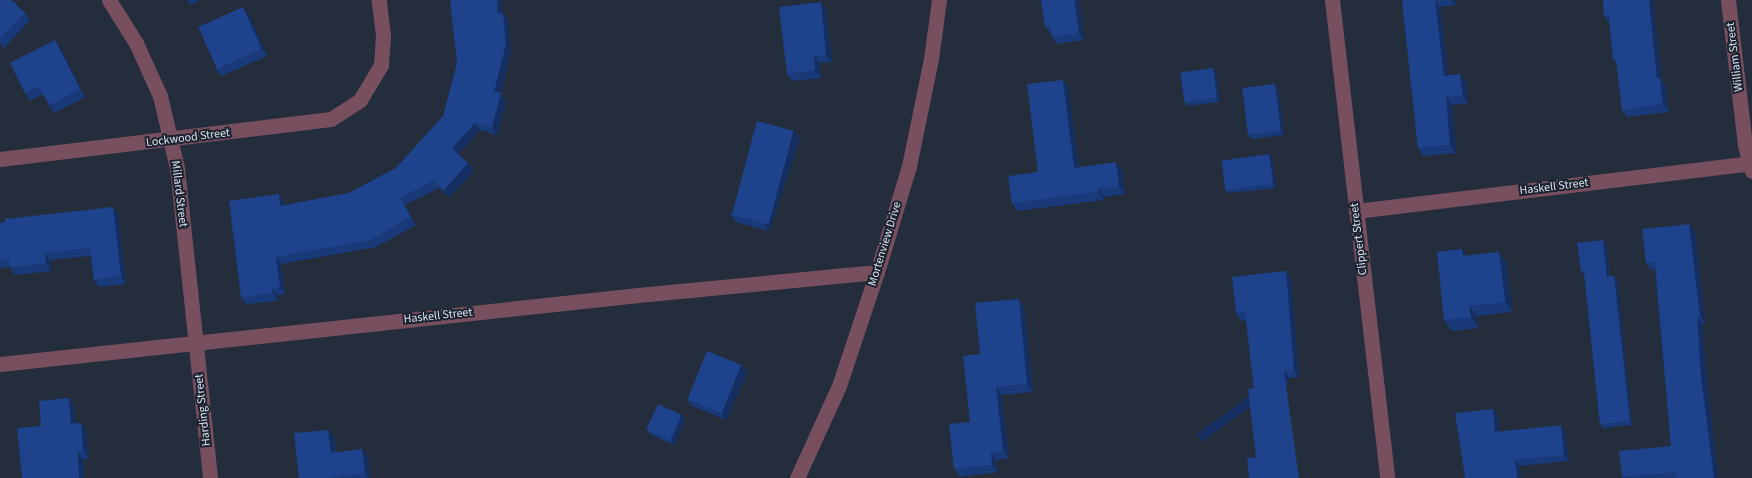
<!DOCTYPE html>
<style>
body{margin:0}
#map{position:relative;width:1752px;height:478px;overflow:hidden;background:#242d3c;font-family:"Source Sans 3",sans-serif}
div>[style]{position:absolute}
.minor>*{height:15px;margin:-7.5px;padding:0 7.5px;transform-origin:7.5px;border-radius:7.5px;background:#784f5e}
.wall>*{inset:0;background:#1a3978}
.shaded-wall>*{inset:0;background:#152e61;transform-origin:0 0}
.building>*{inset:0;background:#1e428b;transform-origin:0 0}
span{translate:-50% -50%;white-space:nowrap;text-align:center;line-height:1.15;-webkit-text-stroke:4px #1b2331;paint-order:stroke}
.street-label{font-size:12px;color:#dce1eb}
</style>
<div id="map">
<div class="minor">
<div style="left:109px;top:0;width:51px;rotate:57.9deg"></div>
<div style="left:136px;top:43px;width:58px;rotate:65.6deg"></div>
<div style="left:160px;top:96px;width:74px;rotate:76.7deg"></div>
<div style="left:177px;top:168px;width:312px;rotate:83.9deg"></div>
<div style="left:1332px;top:0;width:481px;rotate:83.4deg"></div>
<div style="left:1728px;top:0;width:146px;rotate:83.3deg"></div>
<div style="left:1745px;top:145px;width:27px;rotate:75deg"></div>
<div style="left:0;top:159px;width:333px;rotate:-6.9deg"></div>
<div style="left:331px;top:119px;width:35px;rotate:-33deg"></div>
<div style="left:360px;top:100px;width:41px;rotate:-59deg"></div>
<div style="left:381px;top:65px;width:30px;rotate:-86deg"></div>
<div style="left:383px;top:35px;width:35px;rotate:-97deg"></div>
<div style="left:1356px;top:211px;width:399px;rotate:-6.9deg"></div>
<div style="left:0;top:364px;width:642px;rotate:-6.17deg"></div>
<div style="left:638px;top:295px;width:240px;rotate:-5.5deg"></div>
<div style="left:797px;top:478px;width:101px;rotate:-65.5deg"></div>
<div style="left:839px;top:386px;width:120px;rotate:-71.6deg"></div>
<div style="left:877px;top:272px;width:111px;rotate:-73.2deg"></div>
<div style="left:909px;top:166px;width:109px;rotate:-78.4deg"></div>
<div style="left:931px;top:59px;width:60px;rotate:-82.3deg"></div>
</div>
<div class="wall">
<div style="clip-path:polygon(0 0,17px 2px,15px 4px,25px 13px,30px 20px,4px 48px,0 43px)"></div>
<div style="clip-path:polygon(187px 0,199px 0,191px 5px)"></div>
<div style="clip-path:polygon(1041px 0,1079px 0,1084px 40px,1057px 44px,1052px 37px,1051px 33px,1050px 33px,1045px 26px)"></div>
<div style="clip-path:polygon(1402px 0,1455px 0,1456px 5px,1440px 7px,1448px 75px,1466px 82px,1468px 103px,1452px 105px,1456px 153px,1423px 156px,1418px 148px)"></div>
<div style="clip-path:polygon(1603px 0,1665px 85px,1669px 112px,1627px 117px,1622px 110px,1617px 64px,1613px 59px,1609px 23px,1604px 16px)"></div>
<div style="clip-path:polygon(821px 2px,826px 10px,832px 62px,819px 63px,821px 78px,792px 81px,787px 74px)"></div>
<div style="clip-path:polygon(502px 13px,508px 20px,511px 52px,501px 94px,506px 101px,497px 135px,480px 130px,458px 154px,474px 171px,449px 197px,439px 188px,405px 205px,416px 225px,376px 247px,281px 264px,285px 294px,277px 295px,278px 301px,246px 304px,241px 297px,284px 202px,284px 205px,349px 193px,396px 168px,443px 116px)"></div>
<div style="clip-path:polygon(249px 15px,267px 56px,221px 76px,216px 69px)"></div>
<div style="clip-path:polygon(60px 47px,85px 97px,54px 113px,49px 105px,43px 94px,30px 101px,25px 93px)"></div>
<div style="clip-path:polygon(1213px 68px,1216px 72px,1220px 102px,1187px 106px,1185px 102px)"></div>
<div style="clip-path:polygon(1068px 87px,1079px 167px,1122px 170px,1125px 194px,1104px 197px,1104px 200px,1017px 211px,1012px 203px,1038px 172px)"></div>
<div style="clip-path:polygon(1278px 88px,1284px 135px,1251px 139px,1248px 135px)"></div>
<div style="clip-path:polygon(800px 139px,769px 231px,736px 222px,730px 214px)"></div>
<div style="clip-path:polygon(1272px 158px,1276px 188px,1228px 193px,1225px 189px)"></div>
<div style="clip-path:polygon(113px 207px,118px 214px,126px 284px,99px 287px,94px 280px,91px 256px,50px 260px,51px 271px,15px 275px,10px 267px,0 268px,0 223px)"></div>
<div style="clip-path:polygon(1695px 232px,1705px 324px,1702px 325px,1707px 384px,1718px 478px,1623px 478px,1622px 477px,1671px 446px,1655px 269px,1651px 270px,1646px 263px)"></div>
<div style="clip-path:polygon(1603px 240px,1606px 244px,1610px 276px,1614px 276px,1617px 280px,1632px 425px,1603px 428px,1600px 424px,1584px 275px,1581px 271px)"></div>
<div style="clip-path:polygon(1462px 249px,1466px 256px,1499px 252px,1506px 262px,1512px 312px,1476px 316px,1478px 328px,1452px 331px,1444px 320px)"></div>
<div style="clip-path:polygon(1286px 271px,1291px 279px,1299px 377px,1289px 378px,1256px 457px,1254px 388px,1246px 320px,1241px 321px,1236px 313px)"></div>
<div style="clip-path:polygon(1024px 307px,1033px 392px,1001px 395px,1009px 458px,996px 460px,998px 472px,960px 477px,954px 469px,970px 422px,980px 354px)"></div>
<div style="clip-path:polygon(741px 365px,747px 373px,726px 420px,692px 406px,687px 399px)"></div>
<div style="clip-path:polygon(74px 406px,76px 423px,81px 423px,86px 430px,89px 459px,83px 459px,84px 478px,22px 478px,41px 426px)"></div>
<div style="clip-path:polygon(682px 415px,685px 419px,674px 445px,650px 434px,647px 430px)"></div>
<div style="clip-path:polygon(1498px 416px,1499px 432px,1565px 432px,1569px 461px,1519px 466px,1521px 478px,1465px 478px)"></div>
<div style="clip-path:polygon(328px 430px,334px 437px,336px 452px,368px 457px,370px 478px,299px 478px)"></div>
</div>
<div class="shaded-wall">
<div style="clip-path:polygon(497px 0,501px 0,503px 20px,498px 13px)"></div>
<div style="clip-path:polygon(1074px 0,1079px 0,1084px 40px,1079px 33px)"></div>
<div style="clip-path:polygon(1435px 0,1440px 7px,1449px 83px,1444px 76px)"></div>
<div style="clip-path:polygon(1452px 0,1455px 0,1456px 5px)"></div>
<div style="clip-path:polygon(1649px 0,1653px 0,1662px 80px,1665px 85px,1669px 112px,1663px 104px,1657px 78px)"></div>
<div style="clip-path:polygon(821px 2px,826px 10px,832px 62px,826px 55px)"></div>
<div style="clip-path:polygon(243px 7px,249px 15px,267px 56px,262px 49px)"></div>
<div style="clip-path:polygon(503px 13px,508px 20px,511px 52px,501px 94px,506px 101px,497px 135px,492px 127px,494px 92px)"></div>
<div style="clip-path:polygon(55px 40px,60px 47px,85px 97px,80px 89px)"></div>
<div style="clip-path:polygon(814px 56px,819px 63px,821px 78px,815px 70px)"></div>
<div style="clip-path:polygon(1213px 68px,1216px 72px,1220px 102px,1217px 98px)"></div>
<div style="clip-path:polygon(1460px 74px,1466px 82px,1468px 103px,1463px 96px)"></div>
<div style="clip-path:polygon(1063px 80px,1068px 87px,1080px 175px,1074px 168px)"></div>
<div style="clip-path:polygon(1275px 84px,1278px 88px,1284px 135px,1281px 131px)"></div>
<div style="clip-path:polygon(1446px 97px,1452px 105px,1456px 153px,1450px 145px)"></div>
<div style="clip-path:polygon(475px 123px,480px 130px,457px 156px,452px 148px)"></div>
<div style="clip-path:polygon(794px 131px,800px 139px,769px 231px,764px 223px)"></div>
<div style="clip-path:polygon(1269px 154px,1272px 158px,1276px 188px,1273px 184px)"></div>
<div style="clip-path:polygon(1116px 162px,1122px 170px,1125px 194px,1119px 187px)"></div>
<div style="clip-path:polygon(468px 163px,474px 171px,449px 197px,444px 190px)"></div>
<div style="clip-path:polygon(1098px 189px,1104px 197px,1104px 200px,1098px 192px)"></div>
<div style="clip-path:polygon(279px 194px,284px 202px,286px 213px,280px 206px)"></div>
<div style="clip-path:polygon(400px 198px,405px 205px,416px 225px,411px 217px)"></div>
<div style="clip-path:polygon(113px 207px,118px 214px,126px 284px,121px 276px)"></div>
<div style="clip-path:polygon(1689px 224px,1695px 232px,1705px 324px,1700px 317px)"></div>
<div style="clip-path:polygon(1603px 240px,1606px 244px,1610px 281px,1607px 277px)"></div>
<div style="clip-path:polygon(1462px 249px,1469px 260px,1463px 256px)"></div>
<div style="clip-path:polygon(1499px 252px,1506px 262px,1512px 312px,1505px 302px)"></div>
<div style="clip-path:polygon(45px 253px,50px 260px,51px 271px,46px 263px)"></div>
<div style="clip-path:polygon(276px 257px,281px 264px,285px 294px,280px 287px)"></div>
<div style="clip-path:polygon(1286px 271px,1291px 279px,1299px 377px,1294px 370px)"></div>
<div style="clip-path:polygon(1614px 276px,1617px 280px,1632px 425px,1630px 421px)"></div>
<div style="clip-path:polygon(272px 288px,277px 295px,278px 301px,273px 293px)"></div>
<div style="clip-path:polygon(1019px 299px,1024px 307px,1033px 392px,1027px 384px)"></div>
<div style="clip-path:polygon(1469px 306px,1476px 316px,1478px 328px,1471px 317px)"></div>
<div style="clip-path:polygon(1697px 317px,1702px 325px,1707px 384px,1718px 478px,1714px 478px,1701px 377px)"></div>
<div style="clip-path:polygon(741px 365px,747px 373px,726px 420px,721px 413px)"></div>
<div style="left:1284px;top:371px;width:9px;height:108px;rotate:54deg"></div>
<div style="clip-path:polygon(996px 387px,1001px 395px,1009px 458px,1003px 451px)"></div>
<div style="clip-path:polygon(69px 398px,74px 406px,76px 431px,71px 424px)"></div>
<div style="clip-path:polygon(1493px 409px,1498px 416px,1500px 439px,1495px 432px)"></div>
<div style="clip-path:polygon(682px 415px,685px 419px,674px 445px,671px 441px)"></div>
<div style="clip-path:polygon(81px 423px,86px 430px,89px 459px,83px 451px)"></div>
<div style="clip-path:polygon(1561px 425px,1565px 432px,1569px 461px,1564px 455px)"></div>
<div style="clip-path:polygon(328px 430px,334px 437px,336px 460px,331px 453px)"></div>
<div style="clip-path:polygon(362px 449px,368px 457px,370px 478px,368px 478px,365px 473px)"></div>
<div style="clip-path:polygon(78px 452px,83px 459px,84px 478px,79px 478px)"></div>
<div style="clip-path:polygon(991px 452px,996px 460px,998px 472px,992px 465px)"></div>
<div style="clip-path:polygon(1515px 460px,1519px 466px,1521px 478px,1517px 478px)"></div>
</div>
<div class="building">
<div style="clip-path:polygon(0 0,11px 0,25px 13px,0 39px)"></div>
<div style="clip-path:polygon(450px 0,497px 0,498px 13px,503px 13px,506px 44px,494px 92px,501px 93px,492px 127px,475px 123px,452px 148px,468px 163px,444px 190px,434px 180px,400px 198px,411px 217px,370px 240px,276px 257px,280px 287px,272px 288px,273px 293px,241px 297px,229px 201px,279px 194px,280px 206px,349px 193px,396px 168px,443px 116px,457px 63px)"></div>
<div style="clip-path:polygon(1041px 0,1074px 0,1079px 33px,1052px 37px,1050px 25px,1045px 26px)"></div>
<div style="clip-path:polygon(1402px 0,1435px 0,1444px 76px,1460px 74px,1463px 96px,1446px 97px,1450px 145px,1418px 148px)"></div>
<div style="clip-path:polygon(1603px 0,1649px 0,1657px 78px,1660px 78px,1663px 104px,1622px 110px,1616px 59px,1613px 59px,1609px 15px,1604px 16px)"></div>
<div style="clip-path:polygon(821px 2px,826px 55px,814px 56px,815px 70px,787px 74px,779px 7px)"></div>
<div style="left:243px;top:7px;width:46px;height:49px;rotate:66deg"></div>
<div style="clip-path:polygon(55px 40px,80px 89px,49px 105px,39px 86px,25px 93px,10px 63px)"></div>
<div style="left:1213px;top:68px;width:30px;height:33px;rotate:82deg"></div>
<div style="clip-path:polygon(1063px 80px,1074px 168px,1116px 162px,1119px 187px,1098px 189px,1098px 192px,1012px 203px,1008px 176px,1038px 172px,1027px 84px)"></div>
<div style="left:1275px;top:84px;width:47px;height:33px;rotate:83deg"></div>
<div style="left:757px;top:121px;width:38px;height:97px;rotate:15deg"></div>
<div style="left:1269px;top:154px;width:30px;height:48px;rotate:82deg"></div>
<div style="clip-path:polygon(113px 207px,121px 276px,94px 280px,90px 248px,45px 253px,46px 263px,10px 267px,9px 259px,0 261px,0 223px,5px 222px,5px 219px)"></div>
<div style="clip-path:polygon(1689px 224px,1700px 317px,1697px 317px,1701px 377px,1714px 478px,1676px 478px,1676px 472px,1622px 477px,1619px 451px,1671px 446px,1655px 262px,1646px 263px,1642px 229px)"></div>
<div style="clip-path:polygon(1603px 240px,1607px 277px,1614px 276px,1630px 421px,1600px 424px,1584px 271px,1581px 271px,1577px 243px)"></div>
<div style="clip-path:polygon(1462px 249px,1463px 256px,1499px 252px,1505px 302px,1469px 306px,1471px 317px,1444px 320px,1437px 252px)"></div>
<div style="clip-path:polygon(1286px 271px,1294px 370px,1284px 371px,1299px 478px,1249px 478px,1247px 458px,1256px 457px,1248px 389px,1254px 388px,1245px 312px,1236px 313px,1232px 277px)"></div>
<div style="clip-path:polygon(1019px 299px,1027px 384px,996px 387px,1003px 451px,991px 452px,992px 465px,954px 469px,949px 424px,970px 422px,963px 356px,980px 354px,975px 303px)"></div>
<div style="left:707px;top:351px;width:37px;height:52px;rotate:22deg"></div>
<div style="clip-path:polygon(69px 398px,71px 424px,81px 423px,83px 451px,78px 452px,79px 478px,22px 478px,17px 428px,41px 426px,39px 401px)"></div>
<div style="left:658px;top:404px;width:26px;height:28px;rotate:25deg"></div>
<div style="clip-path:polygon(1493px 409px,1495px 432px,1561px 425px,1564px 455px,1515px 460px,1517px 478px,1465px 478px,1455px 413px)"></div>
<div style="clip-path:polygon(328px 430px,331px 453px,362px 449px,365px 473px,327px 478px,299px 478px,294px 433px)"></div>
</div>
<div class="street-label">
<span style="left:1735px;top:57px;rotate:-97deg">William Street</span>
<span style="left:188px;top:138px;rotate:-7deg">Lockwood Street</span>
<span style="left:1554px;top:187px;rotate:-7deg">Haskell Street</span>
<span style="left:179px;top:194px;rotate:83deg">Millard Street</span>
<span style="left:1359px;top:239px;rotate:-97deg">Clippert Street</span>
<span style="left:885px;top:244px;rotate:-73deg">Mortenview Drive</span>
<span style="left:438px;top:316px;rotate:-6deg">Haskell Street</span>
<span style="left:203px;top:410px;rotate:-96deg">Harding Street</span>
</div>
</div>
